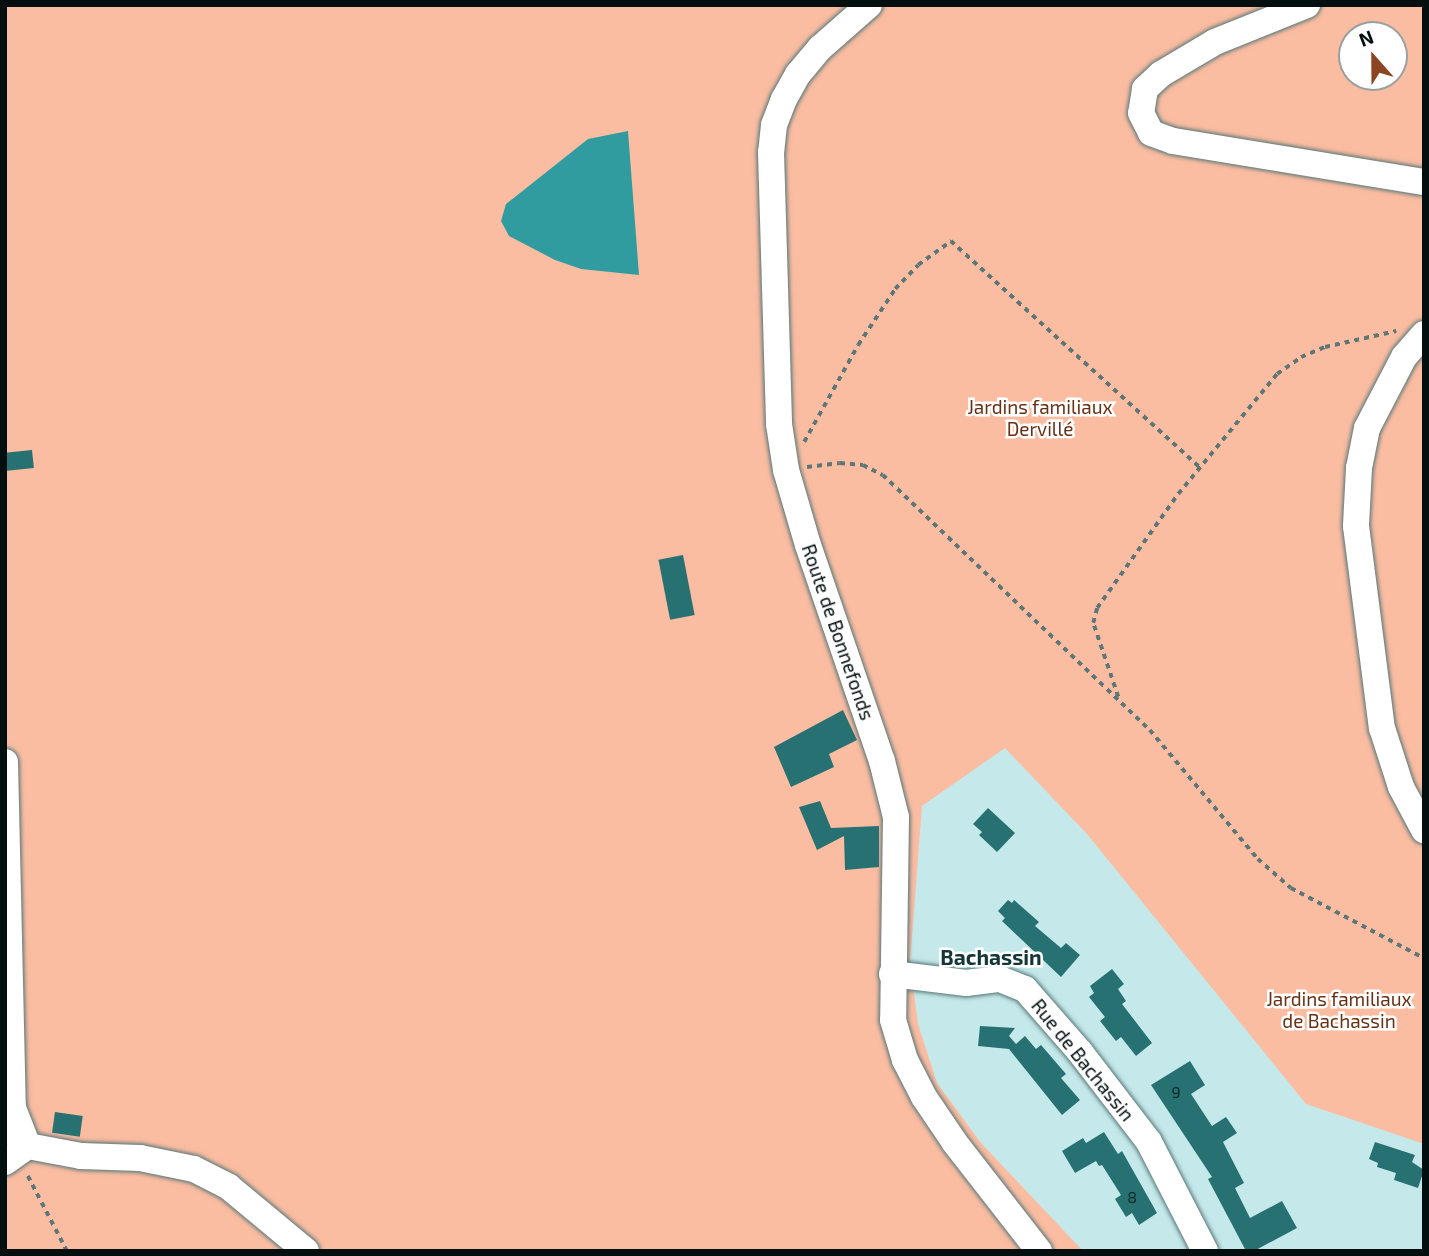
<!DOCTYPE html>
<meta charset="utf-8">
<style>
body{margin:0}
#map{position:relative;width:1429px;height:1256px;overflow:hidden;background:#c5e9ea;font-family:"Exo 2",sans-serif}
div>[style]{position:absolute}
.green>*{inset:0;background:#fbbda2}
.water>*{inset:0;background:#309c9f}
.building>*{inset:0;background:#287173;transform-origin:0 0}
.path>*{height:3.5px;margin-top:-1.75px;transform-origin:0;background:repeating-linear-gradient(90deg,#5e7676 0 5px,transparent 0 10px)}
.roads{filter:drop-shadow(0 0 2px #567778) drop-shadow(0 0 2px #567778)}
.minor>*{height:26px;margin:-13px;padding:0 13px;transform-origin:13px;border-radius:13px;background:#fff}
span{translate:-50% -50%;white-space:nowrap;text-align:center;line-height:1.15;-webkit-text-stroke:5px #fff;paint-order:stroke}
.number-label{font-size:16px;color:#0c2828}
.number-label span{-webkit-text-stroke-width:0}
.park-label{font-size:19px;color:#683114}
.street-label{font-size:19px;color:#030f0f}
.neighbourhood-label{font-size:21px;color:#153637;font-weight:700}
.frame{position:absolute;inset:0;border:7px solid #030f0f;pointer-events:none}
.north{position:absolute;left:1338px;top:21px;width:70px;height:70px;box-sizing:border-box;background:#fff;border:2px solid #9a9f9f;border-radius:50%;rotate:339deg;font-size:19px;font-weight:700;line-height:28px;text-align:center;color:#030f0f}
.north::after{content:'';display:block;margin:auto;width:24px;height:32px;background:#8c4521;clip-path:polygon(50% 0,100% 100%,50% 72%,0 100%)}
</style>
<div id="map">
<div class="green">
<div style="clip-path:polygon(evenodd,5px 5px,1424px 5px,1424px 1144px,1306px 1104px,1087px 834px,1005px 748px,922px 806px,910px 963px,918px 1024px,937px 1083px,981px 1143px,1083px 1251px,5px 1251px,5px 5px,1352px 35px,1394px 35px,1394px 77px,1352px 77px,1352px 35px)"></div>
</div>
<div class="water">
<div style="clip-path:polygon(628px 131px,639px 275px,581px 269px,555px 260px,509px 236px,501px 221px,506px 204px,588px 139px)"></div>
</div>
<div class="building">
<div style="left:32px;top:450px;width:18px;height:27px;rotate:84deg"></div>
<div style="left:683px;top:555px;width:61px;height:25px;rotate:79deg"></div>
<div style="clip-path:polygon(843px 710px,857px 740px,829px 754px,834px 767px,791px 787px,774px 747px)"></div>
<div style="clip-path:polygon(820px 801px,831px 828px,879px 826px,879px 867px,845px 870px,844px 836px,817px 850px,799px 807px)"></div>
<div style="clip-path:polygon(988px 808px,1015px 833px,997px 852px,979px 835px,982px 832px,973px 824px)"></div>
<div style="clip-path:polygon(1008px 900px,1012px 903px,1014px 900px,1039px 922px,1035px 926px,1061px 948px,1066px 943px,1080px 955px,1061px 977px,1002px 921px,1005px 918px,998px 911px)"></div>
<div style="clip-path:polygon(1112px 969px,1124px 984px,1118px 989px,1126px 1001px,1122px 1004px,1152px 1043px,1136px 1056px,1121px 1037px,1116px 1041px,1100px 1021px,1105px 1017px,1089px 997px,1094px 993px,1090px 986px)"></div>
<div style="clip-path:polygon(980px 1026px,1015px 1028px,1009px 1036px,1016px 1044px,1025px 1036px,1036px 1049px,1041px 1045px,1066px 1074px,1061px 1078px,1080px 1100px,1062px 1115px,1009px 1049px,978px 1046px)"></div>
<div style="clip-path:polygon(1190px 1061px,1205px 1085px,1191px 1094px,1212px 1126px,1226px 1117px,1237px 1133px,1223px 1142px,1244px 1183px,1235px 1188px,1250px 1218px,1282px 1201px,1297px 1228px,1254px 1251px,1246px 1251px,1208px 1179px,1212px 1177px,1151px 1085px)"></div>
<div style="left:55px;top:1112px;width:28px;height:21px;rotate:8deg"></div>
<div style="clip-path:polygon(1104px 1132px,1118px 1154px,1122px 1151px,1157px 1213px,1139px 1225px,1132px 1213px,1126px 1217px,1115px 1199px,1121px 1195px,1102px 1165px,1099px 1166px,1096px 1161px,1075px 1173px,1062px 1151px,1083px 1138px,1086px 1143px)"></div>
<div style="clip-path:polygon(1375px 1142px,1415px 1155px,1412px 1162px,1424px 1170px,1418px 1188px,1394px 1180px,1396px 1173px,1377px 1167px,1378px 1163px,1369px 1159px)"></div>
</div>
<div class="path">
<div style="left:804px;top:442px;width:111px;rotate:-60.9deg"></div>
<div style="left:858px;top:345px;width:67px;rotate:-56.5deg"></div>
<div style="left:895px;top:289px;width:33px;rotate:-46deg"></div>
<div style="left:918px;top:265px;width:41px;rotate:-36deg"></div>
<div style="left:951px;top:241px;width:339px;rotate:42.3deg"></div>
<div style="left:807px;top:467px;width:33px;rotate:-7deg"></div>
<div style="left:840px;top:463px;width:23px;rotate:5deg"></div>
<div style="left:863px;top:465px;width:22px;rotate:27deg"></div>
<div style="left:883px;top:475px;width:369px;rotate:43.7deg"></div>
<div style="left:1150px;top:730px;width:168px;rotate:50.1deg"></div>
<div style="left:1258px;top:859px;width:44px;rotate:41.3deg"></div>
<div style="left:1291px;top:888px;width:150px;rotate:27.8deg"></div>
<div style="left:1118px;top:697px;width:78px;rotate:-108.7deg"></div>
<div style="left:1093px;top:623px;width:16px;rotate:-75deg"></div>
<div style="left:1097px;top:608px;width:140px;rotate:-54.6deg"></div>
<div style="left:1178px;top:494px;width:156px;rotate:-50.5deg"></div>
<div style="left:1277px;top:374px;width:29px;rotate:-35deg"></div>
<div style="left:1301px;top:357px;width:26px;rotate:-23deg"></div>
<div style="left:1325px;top:347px;width:73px;rotate:-12.7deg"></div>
<div style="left:28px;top:1176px;width:85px;rotate:62.5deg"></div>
</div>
<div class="roads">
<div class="minor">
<div style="left:869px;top:5px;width:65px;rotate:138.7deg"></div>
<div style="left:820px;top:48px;width:34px;rotate:130deg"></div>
<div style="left:798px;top:74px;width:29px;rotate:119deg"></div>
<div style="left:784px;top:99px;width:28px;rotate:111deg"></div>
<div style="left:774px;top:125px;width:27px;rotate:96deg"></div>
<div style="left:771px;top:152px;width:272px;rotate:88.3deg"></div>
<div style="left:779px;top:424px;width:47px;rotate:81.3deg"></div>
<div style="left:786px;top:470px;width:78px;rotate:73.7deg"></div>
<div style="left:808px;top:545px;width:228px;rotate:71.1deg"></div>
<div style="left:882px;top:761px;width:58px;rotate:76deg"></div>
<div style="left:896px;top:817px;width:203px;rotate:90.8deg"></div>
<div style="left:893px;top:1020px;width:42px;rotate:73.3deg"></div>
<div style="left:905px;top:1060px;width:42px;rotate:62.8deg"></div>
<div style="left:924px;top:1097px;width:55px;rotate:56deg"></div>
<div style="left:955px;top:1143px;width:137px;rotate:52.1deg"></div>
<div style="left:1307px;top:5px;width:99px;rotate:158.1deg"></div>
<div style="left:1215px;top:42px;width:63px;rotate:149.3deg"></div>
<div style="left:1161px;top:74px;width:22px;rotate:137deg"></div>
<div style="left:1145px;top:89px;width:24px;rotate:99deg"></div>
<div style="left:1141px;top:113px;width:22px;rotate:63deg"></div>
<div style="left:1151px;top:133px;width:23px;rotate:20deg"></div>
<div style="left:1173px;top:141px;width:254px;rotate:9.3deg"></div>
<div style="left:1424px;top:334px;width:30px;rotate:131deg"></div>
<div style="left:1404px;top:357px;width:80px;rotate:117.5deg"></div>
<div style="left:1367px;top:428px;width:41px;rotate:101.3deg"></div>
<div style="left:1359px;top:468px;width:58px;rotate:93deg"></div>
<div style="left:1356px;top:526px;width:204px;rotate:82.7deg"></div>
<div style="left:1382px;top:728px;width:62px;rotate:72.1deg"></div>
<div style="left:1401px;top:787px;width:49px;rotate:61.9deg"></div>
<div style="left:5px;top:762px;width:346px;rotate:88.7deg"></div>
<div style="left:13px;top:1108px;width:41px;rotate:68.5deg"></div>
<div style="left:892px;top:974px;width:75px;rotate:6.9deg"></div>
<div style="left:966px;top:983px;width:34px;rotate:-7deg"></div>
<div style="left:1000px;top:979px;width:27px;rotate:22deg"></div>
<div style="left:1025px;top:989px;width:84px;rotate:48.9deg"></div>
<div style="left:1080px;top:1052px;width:113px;rotate:52.5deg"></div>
<div style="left:1149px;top:1142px;width:123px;rotate:62.8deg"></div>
<div style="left:15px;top:1134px;width:18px;rotate:43deg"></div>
<div style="left:28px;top:1146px;width:54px;rotate:10.7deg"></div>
<div style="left:81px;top:1156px;width:59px;rotate:1.9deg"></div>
<div style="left:140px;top:1158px;width:55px;rotate:11.5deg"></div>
<div style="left:194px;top:1169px;width:39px;rotate:27deg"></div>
<div style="left:229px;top:1187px;width:100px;rotate:39.7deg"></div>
<div style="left:5px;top:1162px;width:28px;rotate:-35deg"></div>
</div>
</div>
<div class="number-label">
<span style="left:1176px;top:1092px">9</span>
<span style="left:1132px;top:1197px">8</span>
</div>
<div class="park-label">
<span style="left:1040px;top:418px">Jardins familiaux<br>Dervillé</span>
<span style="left:1339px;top:1010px">Jardins familiaux<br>de Bachassin</span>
</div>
<div class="street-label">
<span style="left:838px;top:632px;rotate:71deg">Route de Bonnefonds</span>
<span style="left:1083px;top:1060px;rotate:51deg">Rue de Bachassin</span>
</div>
<div class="neighbourhood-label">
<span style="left:991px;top:957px">Bachassin</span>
</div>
<div class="frame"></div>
<div class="north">N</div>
</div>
